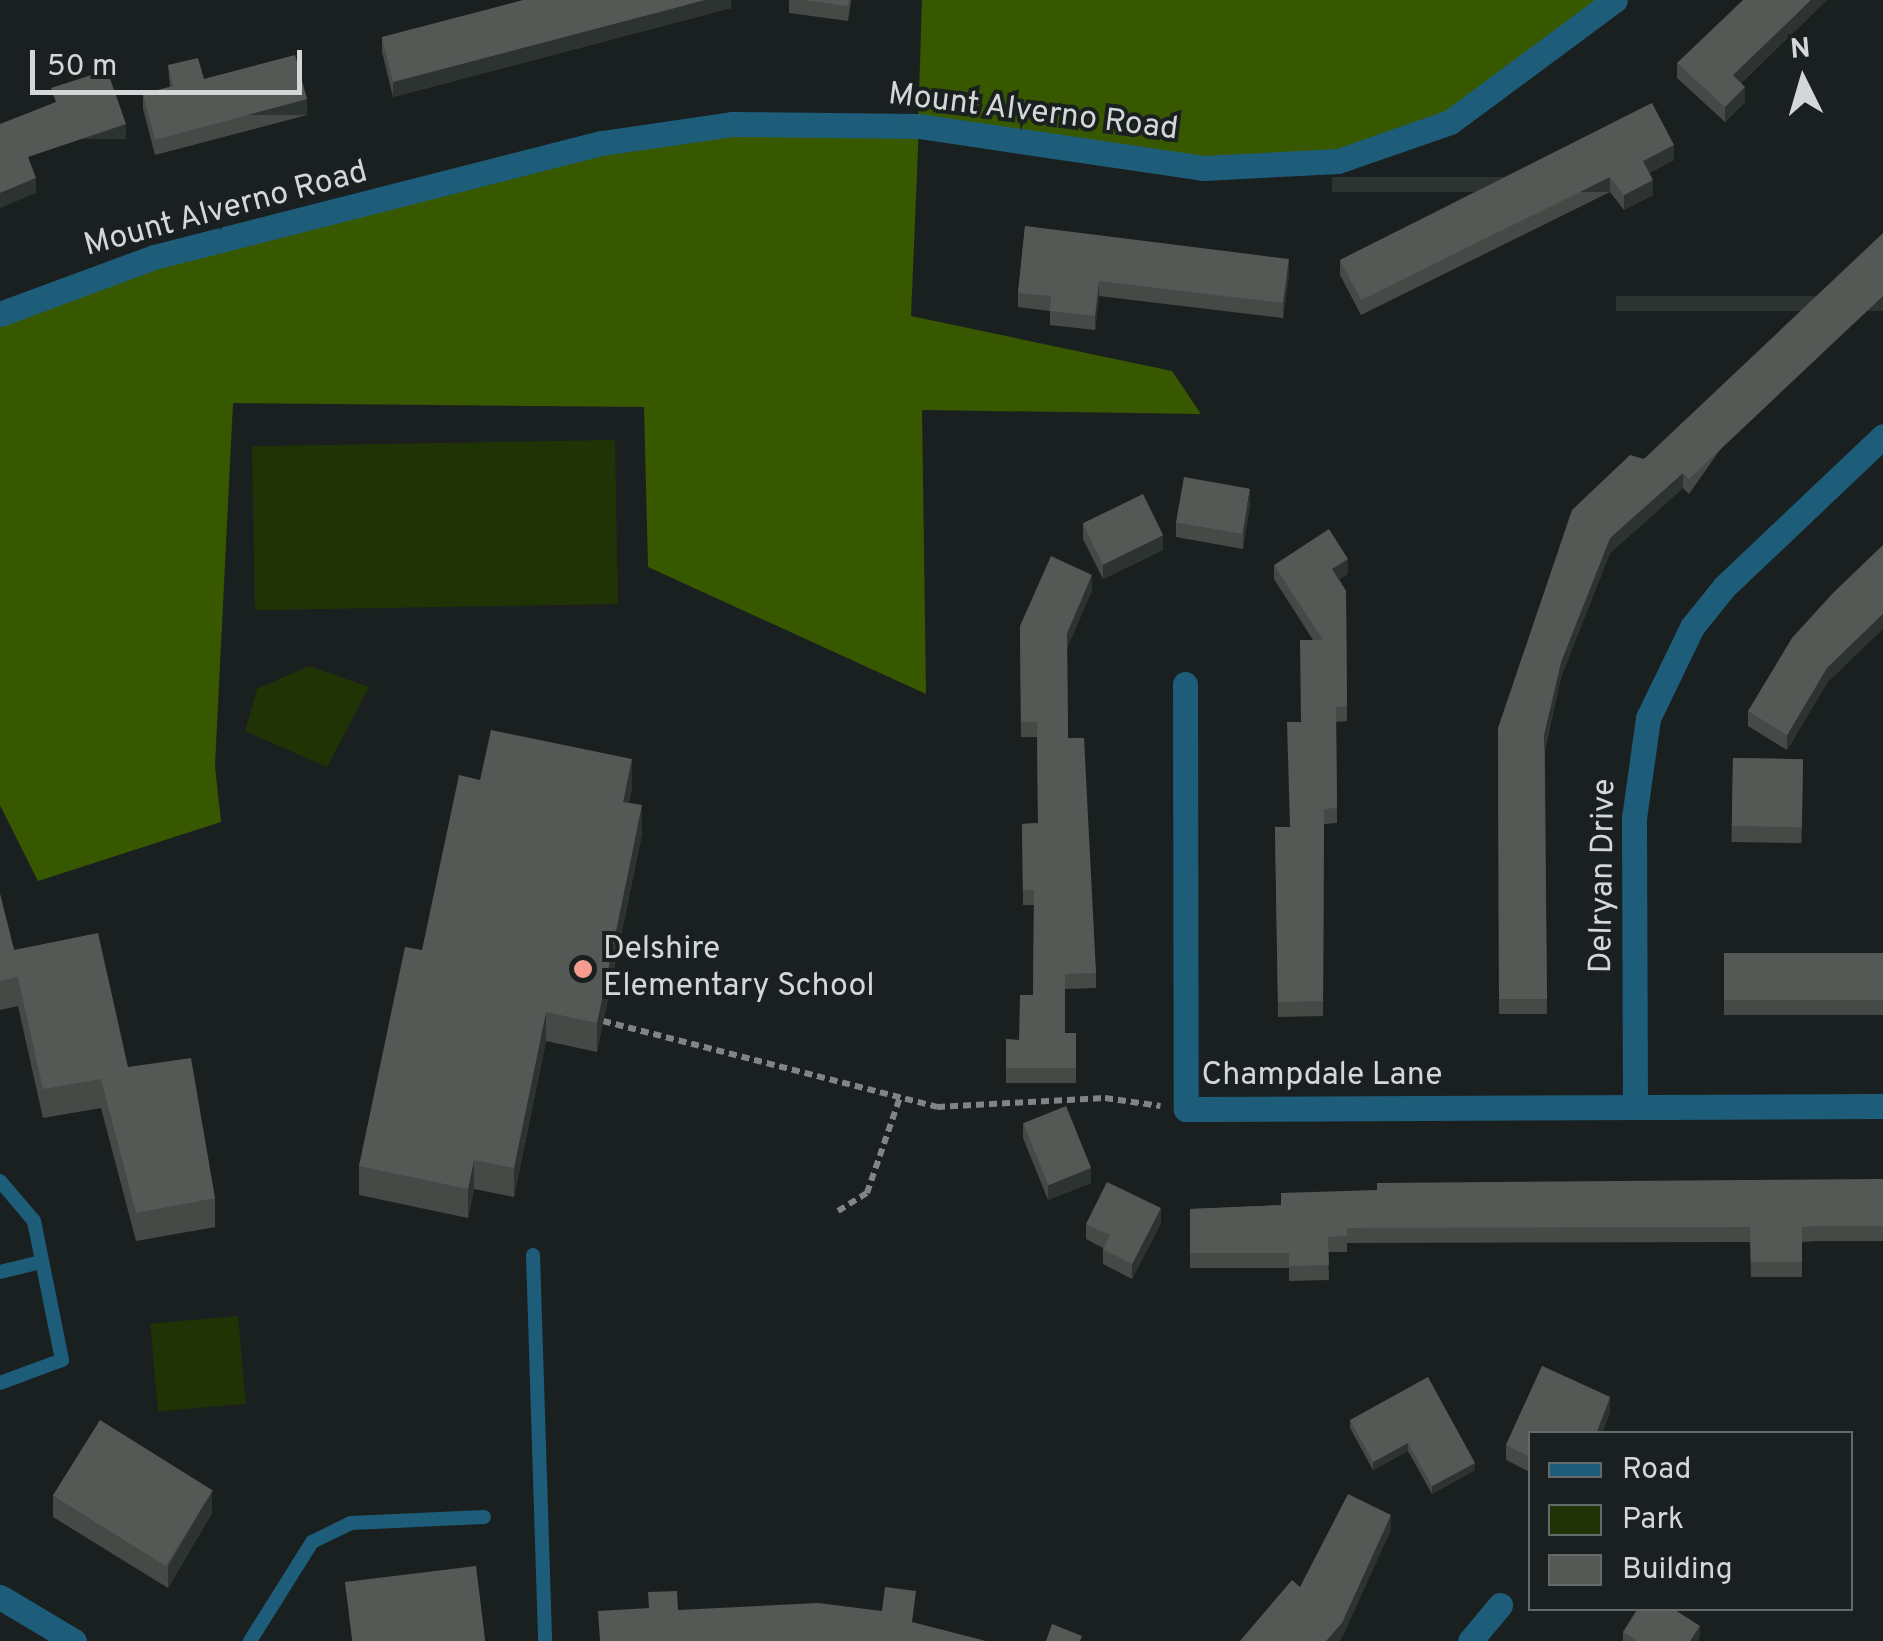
<!DOCTYPE html>
<style>
body{margin:0}
#map{position:relative;width:1883px;height:1641px;overflow:hidden;background:#1a2020;font-family:Overpass,sans-serif}
div>[style]{position:absolute}
.green>*{inset:0;background:#203305;transform-origin:0 0}
.forest>*{inset:0;background:#385800}
.path>*{height:6px;margin-top:-3px;transform-origin:0;background:repeating-linear-gradient(90deg,#808484 0 8px,transparent 0 13px)}
.service>*{height:14px;margin:-7px;padding:0 7px;transform-origin:7px;border-radius:7px;background:#1e5d79}
.minor>*{height:25px;margin:-12.5px;padding:0 12.5px;transform-origin:12.5px;border-radius:12.5px;background:#1e5d79}
.tertiary>*{height:25px;margin:-12.5px;padding:0 12.5px;transform-origin:12.5px;border-radius:12.5px;background:#1e5d79}
.wall>*{inset:0;background:#454a47;transform-origin:0 0}
.shaded-wall>*{inset:0;background:#2d3331;transform-origin:0 0}
.building>*{inset:0;background:#545956;transform-origin:0 0}
.dots>*{width:28px;height:28px;translate:-50% -50%;box-sizing:border-box;border:5px solid #1a2020;border-radius:50%}
span{translate:-50% -50%;white-space:nowrap;text-align:center;line-height:1.15;-webkit-text-stroke:8px #1a2020;paint-order:stroke}
.street-label{font-size:32px;color:#d3d7d7}
.poi-label{font-size:32px;color:#d3d7d7}
.left{translate:0 -50%;text-align:left}
.legend{position:absolute;left:1528px;top:1431px;width:325px;height:180px;box-sizing:border-box;background:#1a2020;border:2px solid #646969;margin:0;padding:12px 18px;list-style:none;font-size:30px;color:#d3d7d7}
.legend li{display:flex;align-items:center;gap:20px;height:50px}
.legend b{width:50px;border:2px solid #646969}
.north{position:absolute;left:1753px;top:30px;width:100px;height:100px;-webkit-text-stroke:8px #1a2020;paint-order:stroke;rotate:355deg;font-size:28px;font-weight:700;line-height:40px;text-align:center;color:#d3d7d7}
.north::after{content:'';display:block;margin:auto;width:35px;height:45px;background:#d3d7d7;clip-path:polygon(50% 0,100% 100%,50% 72%,0 100%)}
.scale{position:absolute;left:30px;top:50px;width:272px;height:45px;box-sizing:border-box;border:5px solid #d3d7d7;border-top:0;padding-left:12px;font-size:30px;line-height:35px;white-space:nowrap;color:#d3d7d7;-webkit-text-stroke:8px #1a2020;paint-order:stroke}
</style>
<div id="map">
<div class="green">
<div style="left:615px;top:440px;width:164px;height:363px;rotate:89deg"></div>
<div style="clip-path:polygon(309px 666px,369px 687px,327px 767px,245px 731px,257px 689px)"></div>
<div style="left:238px;top:1316px;width:88px;height:88px;rotate:85deg"></div>
</div>
<div class="forest">
<div style="clip-path:polygon(922px 0,1615px 0,1451px 122px,1271px 169px,919px 126px,911px 316px,1172px 371px,1201px 414px,922px 410px,926px 694px,648px 567px,644px 407px,233px 403px,215px 766px,221px 822px,38px 881px,0 805px,0 314px,602px 143px,918px 126px)"></div>
</div>
<div class="path">
<div style="left:603px;top:1021px;width:345px;rotate:14.4deg"></div>
<div style="left:937px;top:1107px;width:168px;rotate:-3.1deg"></div>
<div style="left:1105px;top:1098px;width:56px;rotate:8.3deg"></div>
<div style="left:838px;top:1211px;width:34px;rotate:-32deg"></div>
<div style="left:867px;top:1193px;width:102px;rotate:-71deg"></div>
</div>
<div class="service">
<div style="left:0;top:1181px;width:52px;rotate:49.6deg"></div>
<div style="left:34px;top:1221px;width:142px;rotate:78.6deg"></div>
<div style="left:62px;top:1360px;width:66px;rotate:159.6deg"></div>
<div style="left:533px;top:1255px;width:386px;rotate:88.2deg"></div>
<div style="left:0;top:1272px;width:42px;rotate:-13.7deg"></div>
<div style="left:250px;top:1641px;width:117px;rotate:-57.9deg"></div>
<div style="left:312px;top:1542px;width:43px;rotate:-26deg"></div>
<div style="left:351px;top:1523px;width:133px;rotate:-2.6deg"></div>
</div>
<div class="minor">
<div style="left:1185px;top:684px;width:425px;rotate:89.9deg"></div>
<div style="left:1186px;top:1109px;width:697px;rotate:-0.25deg"></div>
<div style="left:1635px;top:1107px;width:289px;rotate:-90.2deg"></div>
<div style="left:1634px;top:818px;width:101px;rotate:-82deg"></div>
<div style="left:1648px;top:718px;width:101px;rotate:-64.2deg"></div>
<div style="left:1692px;top:627px;width:51px;rotate:-51.3deg"></div>
<div style="left:1724px;top:587px;width:219px;rotate:-43.5deg"></div>
<div style="left:0;top:1597px;width:86px;rotate:30.7deg"></div>
<div style="left:1470px;top:1641px;width:47px;rotate:-50.2deg"></div>
</div>
<div class="tertiary">
<div style="left:0;top:314px;width:164px;rotate:-20.3deg"></div>
<div style="left:154px;top:257px;width:462px;rotate:-14.3deg"></div>
<div style="left:602px;top:143px;width:131px;rotate:-8.3deg"></div>
<div style="left:732px;top:124px;width:187px;rotate:0.6deg"></div>
<div style="left:919px;top:126px;width:287px;rotate:8.4deg"></div>
<div style="left:1203px;top:168px;width:135px;rotate:-3deg"></div>
<div style="left:1338px;top:161px;width:119px;rotate:-19.2deg"></div>
<div style="left:1450px;top:122px;width:205px;rotate:-36.5deg"></div>
</div>
<div class="wall">
<div style="clip-path:polygon(731px 0,731px 8px,393px 97px,382px 52px,382px 37px)"></div>
<div style="clip-path:polygon(789px 0,851px 0,848px 21px,789px 13px)"></div>
<div style="clip-path:polygon(1827px 0,1741px 83px,1745px 102px,1725px 122px,1677px 78px,1677px 63px)"></div>
<div style="clip-path:polygon(168px 65px,204px 79px,307px 115px,155px 155px,143px 109px,143px 94px,170px 87px)"></div>
<div style="clip-path:polygon(1652px 103px,1674px 160px,1649px 173px,1653px 195px,1624px 210px,1610px 192px,1361px 315px,1340px 275px,1340px 260px)"></div>
<div style="clip-path:polygon(1025px 226px,1289px 274px,1283px 318px,1099px 296px,1095px 330px,1050px 325px,1050px 311px,1018px 307px,1018px 293px)"></div>
<div style="clip-path:polygon(1850px 265px,1689px 494px,1683px 488px,1610px 553px,1561px 677px,1545px 749px,1547px 1014px,1499px 1014px,1498px 728px,1644px 459px)"></div>
<div style="clip-path:polygon(1250px 504px,1243px 549px,1176px 537px,1176px 522px)"></div>
<div style="clip-path:polygon(1083px 524px,1163px 550px,1103px 579px,1083px 539px)"></div>
<div style="clip-path:polygon(1274px 565px,1348px 574px,1339px 579px,1346px 591px,1347px 721px,1336px 722px,1337px 823px,1324px 824px,1323px 1016px,1278px 1017px,1275px 827px,1290px 827px,1313px 640px,1274px 579px)"></div>
<div style="clip-path:polygon(1092px 590px,1067px 648px,1068px 738px,1096px 973px,1096px 988px,1065px 989px,1065px 1033px,1076px 1033px,1076px 1083px,1006px 1083px,1006px 1039px,1019px 1040px,1033px 995px,1034px 905px,1023px 905px,1022px 824px,1038px 823px,1037px 737px,1021px 737px,1020px 626px)"></div>
<div style="clip-path:polygon(1827px 683px,1787px 750px,1748px 726px,1748px 711px)"></div>
<div style="left:1733px;top:758px;width:70px;height:84px;rotate:1deg"></div>
<div style="clip-path:polygon(480px 780px,632px 788px,629px 803px,642px 834px,597px 1052px,546px 1041px,514px 1197px,474px 1189px,468px 1218px,359px 1195px,359px 1166px,422px 950px)"></div>
<div style="clip-path:polygon(0 894px,14px 950px,128px 1067px,215px 1198px,215px 1227px,136px 1241px,101px 1108px,43px 1118px,18px 1006px,0 1010px)"></div>
<div style="left:1883px;top:953px;width:62px;height:159px;rotate:90deg"></div>
<div style="clip-path:polygon(1023px 1123px,1091px 1183px,1048px 1200px,1023px 1138px)"></div>
<div style="clip-path:polygon(1883px 1179px,1883px 1241px,1818px 1241px,1802px 1242px,1802px 1277px,1751px 1277px,1750px 1242px,1347px 1243px,1347px 1252px,1328px 1252px,1329px 1280px,1289px 1281px,1289px 1268px,1190px 1268px,1190px 1209px)"></div>
<div style="clip-path:polygon(1161px 1223px,1132px 1279px,1103px 1264px,1103px 1248px,1086px 1239px,1086px 1224px)"></div>
<div style="clip-path:polygon(1542px 1366px,1610px 1397px,1610px 1412px,1602px 1434px,1530px 1434px,1530px 1472px,1506px 1460px,1506px 1445px)"></div>
<div style="clip-path:polygon(1350px 1420px,1475px 1470px,1432px 1494px,1408px 1451px,1373px 1470px,1350px 1428px)"></div>
<div style="clip-path:polygon(53px 1495px,212px 1513px,168px 1588px,53px 1517px)"></div>
<div style="clip-path:polygon(1623px 1632px,1700px 1637px,1697px 1641px,1623px 1641px)"></div>
</div>
<div class="shaded-wall">
<div style="clip-path:polygon(705px 0,731px 0,731px 8px,393px 97px,393px 82px)"></div>
<div style="clip-path:polygon(1811px 0,1827px 0,1733px 90px,1733px 75px)"></div>
<div style="clip-path:polygon(1745px 87px,1745px 102px,1725px 122px,1725px 107px)"></div>
<div style="left:307px;top:99px;width:16px;height:157px;rotate:90deg"></div>
<div style="left:126px;top:124px;width:15px;height:103px;rotate:90deg"></div>
<div style="clip-path:polygon(1674px 145px,1674px 160px,1643px 176px,1643px 161px)"></div>
<div style="left:1610px;top:177px;width:15px;height:278px;rotate:90deg"></div>
<div style="clip-path:polygon(36px 178px,36px 193px,0 208px,0 193px)"></div>
<div style="clip-path:polygon(1653px 180px,1653px 195px,1624px 210px,1624px 195px)"></div>
<div style="clip-path:polygon(1289px 259px,1289px 274px,1283px 318px,1283px 303px)"></div>
<div style="clip-path:polygon(1099px 281px,1099px 296px,1095px 330px,1095px 316px)"></div>
<div style="left:1883px;top:296px;width:15px;height:267px;rotate:90deg"></div>
<div style="clip-path:polygon(1683px 473px,1683px 488px,1610px 553px,1561px 677px,1544px 750px,1544px 735px,1561px 662px,1610px 538px)"></div>
<div style="clip-path:polygon(1250px 489px,1250px 504px,1243px 549px,1243px 534px)"></div>
<div style="clip-path:polygon(1163px 535px,1163px 550px,1103px 579px,1103px 564px)"></div>
<div style="clip-path:polygon(1348px 559px,1348px 574px,1332px 584px,1332px 569px)"></div>
<div style="clip-path:polygon(1092px 575px,1092px 590px,1067px 648px,1067px 633px)"></div>
<div style="clip-path:polygon(1883px 614px,1883px 629px,1827px 683px,1787px 750px,1787px 735px,1827px 668px)"></div>
<div style="clip-path:polygon(632px 759px,632px 788px,623px 830px,623px 802px)"></div>
<div style="clip-path:polygon(642px 805px,642px 834px,597px 1052px,597px 1023px)"></div>
<div style="clip-path:polygon(546px 1012px,546px 1041px,514px 1197px,514px 1168px)"></div>
<div style="clip-path:polygon(474px 1160px,474px 1189px,468px 1218px,468px 1189px)"></div>
<div style="clip-path:polygon(1091px 1168px,1091px 1183px,1048px 1200px,1048px 1185px)"></div>
<div style="clip-path:polygon(1161px 1208px,1161px 1223px,1132px 1279px,1132px 1264px)"></div>
<div style="clip-path:polygon(1610px 1397px,1610px 1412px,1602px 1434px,1596px 1434px)"></div>
<div style="clip-path:polygon(1408px 1443px,1408px 1451px,1373px 1470px,1373px 1462px)"></div>
<div style="clip-path:polygon(1475px 1463px,1475px 1470px,1432px 1494px,1432px 1486px)"></div>
<div style="clip-path:polygon(212px 1491px,212px 1513px,168px 1588px,168px 1566px)"></div>
<div style="clip-path:polygon(1391px 1515px,1391px 1530px,1342px 1638px,1339px 1641px,1326px 1641px)"></div>
<div style="clip-path:polygon(1700px 1626px,1700px 1637px,1697px 1641px,1690px 1641px)"></div>
</div>
<div class="building">
<div style="clip-path:polygon(523px 0,705px 0,393px 82px,382px 37px)"></div>
<div style="clip-path:polygon(802px 0,849px 0,848px 6px)"></div>
<div style="clip-path:polygon(1743px 0,1811px 0,1733px 75px,1745px 87px,1725px 107px,1677px 63px)"></div>
<div style="clip-path:polygon(295px 55px,307px 99px,155px 140px,143px 94px,173px 86px,168px 65px,198px 58px,204px 79px)"></div>
<div style="clip-path:polygon(107px 70px,126px 124px,28px 157px,36px 178px,0 193px,0 124px,56px 102px,51px 88px)"></div>
<div style="clip-path:polygon(1652px 103px,1674px 145px,1643px 161px,1653px 180px,1624px 195px,1610px 177px,1361px 300px,1340px 260px)"></div>
<div style="clip-path:polygon(1025px 226px,1289px 259px,1283px 303px,1099px 281px,1095px 316px,1050px 311px,1051px 296px,1018px 293px)"></div>
<div style="clip-path:polygon(1883px 233px,1883px 296px,1689px 479px,1683px 473px,1610px 538px,1561px 662px,1544px 735px,1547px 999px,1499px 999px,1498px 728px,1572px 510px,1630px 455px,1644px 459px)"></div>
<div style="left:1184px;top:477px;width:67px;height:46px;rotate:10deg"></div>
<div style="left:1143px;top:494px;width:46px;height:67px;rotate:64deg"></div>
<div style="clip-path:polygon(1329px 529px,1348px 559px,1332px 569px,1346px 591px,1347px 706px,1336px 707px,1337px 808px,1324px 809px,1323px 1001px,1278px 1002px,1275px 827px,1290px 827px,1287px 722px,1301px 722px,1300px 640px,1323px 640px,1274px 565px)"></div>
<div style="clip-path:polygon(1883px 545px,1883px 614px,1827px 668px,1787px 735px,1748px 711px,1792px 638px,1833px 593px)"></div>
<div style="clip-path:polygon(1051px 556px,1092px 575px,1067px 633px,1068px 738px,1084px 738px,1096px 973px,1065px 974px,1065px 1033px,1076px 1033px,1076px 1068px,1006px 1068px,1006px 1039px,1019px 1040px,1020px 995px,1033px 995px,1034px 890px,1023px 890px,1022px 824px,1038px 823px,1037px 722px,1021px 722px,1020px 626px)"></div>
<div style="clip-path:polygon(491px 730px,632px 759px,623px 802px,642px 805px,597px 1023px,546px 1012px,514px 1168px,474px 1160px,468px 1189px,359px 1166px,405px 947px,422px 950px,459px 775px,480px 780px)"></div>
<div style="left:1733px;top:758px;width:70px;height:68px;rotate:1deg"></div>
<div style="clip-path:polygon(0 894px,14px 950px,98px 933px,128px 1067px,191px 1058px,215px 1198px,136px 1213px,101px 1079px,43px 1089px,18px 977px,0 981px)"></div>
<div style="left:1883px;top:953px;width:47px;height:159px;rotate:90deg"></div>
<div style="left:1066px;top:1106px;width:67px;height:46px;rotate:68deg"></div>
<div style="clip-path:polygon(1883px 1179px,1883px 1226px,1818px 1226px,1802px 1227px,1802px 1262px,1751px 1262px,1750px 1227px,1347px 1228px,1347px 1236px,1328px 1237px,1329px 1265px,1289px 1266px,1289px 1253px,1190px 1253px,1190px 1209px,1281px 1205px,1281px 1193px,1377px 1190px,1377px 1183px)"></div>
<div style="clip-path:polygon(1107px 1182px,1161px 1208px,1132px 1264px,1103px 1249px,1110px 1235px,1086px 1224px)"></div>
<div style="clip-path:polygon(1542px 1366px,1610px 1397px,1596px 1434px,1530px 1434px,1530px 1457px,1506px 1445px)"></div>
<div style="clip-path:polygon(1428px 1377px,1475px 1463px,1432px 1486px,1408px 1443px,1373px 1462px,1350px 1420px)"></div>
<div style="left:100px;top:1420px;width:133px;height:89px;rotate:32deg"></div>
<div style="clip-path:polygon(1348px 1494px,1391px 1515px,1342px 1623px,1326px 1641px,1240px 1641px,1292px 1580px,1300px 1587px)"></div>
<div style="left:476px;top:1566px;width:76px;height:132px;rotate:83deg"></div>
<div style="clip-path:polygon(885px 1587px,916px 1591px,912px 1622px,986px 1641px,600px 1641px,598px 1611px,649px 1608px,648px 1592px,677px 1591px,678px 1610px,818px 1603px,882px 1611px)"></div>
<div style="clip-path:polygon(1638px 1608px,1672px 1608px,1700px 1626px,1690px 1641px,1635px 1641px,1636px 1640px,1623px 1632px)"></div>
<div style="clip-path:polygon(1052px 1624px,1082px 1636px,1080px 1641px,1046px 1641px)"></div>
</div>
<div class="dots">
<div style="left:583px;top:969px;background:#f59c91"></div>
</div>
<div class="street-label">
<span style="left:1033px;top:113px;rotate:7deg">Mount Alverno Road</span>
<span style="left:226px;top:210px;rotate:-15deg">Mount Alverno Road</span>
<span style="left:1604px;top:876px;rotate:-89deg">Delryan Drive</span>
<span style="left:1322px;top:1076px">Champdale Lane</span>
</div>
<div class="poi-label">
<span class="left" style="left:603px;top:969px">Delshire<br>Elementary School</span>
</div>
<ul class="legend">
<li><b style="height:12px;background:#1e5d79"></b>Road</li>
<li><b style="height:28px;background:#203305"></b>Park</li>
<li><b style="height:28px;background:#545956"></b>Building</li>
</ul>
<div class="north">N</div>
<div class="scale">50 m</div>
</div>
